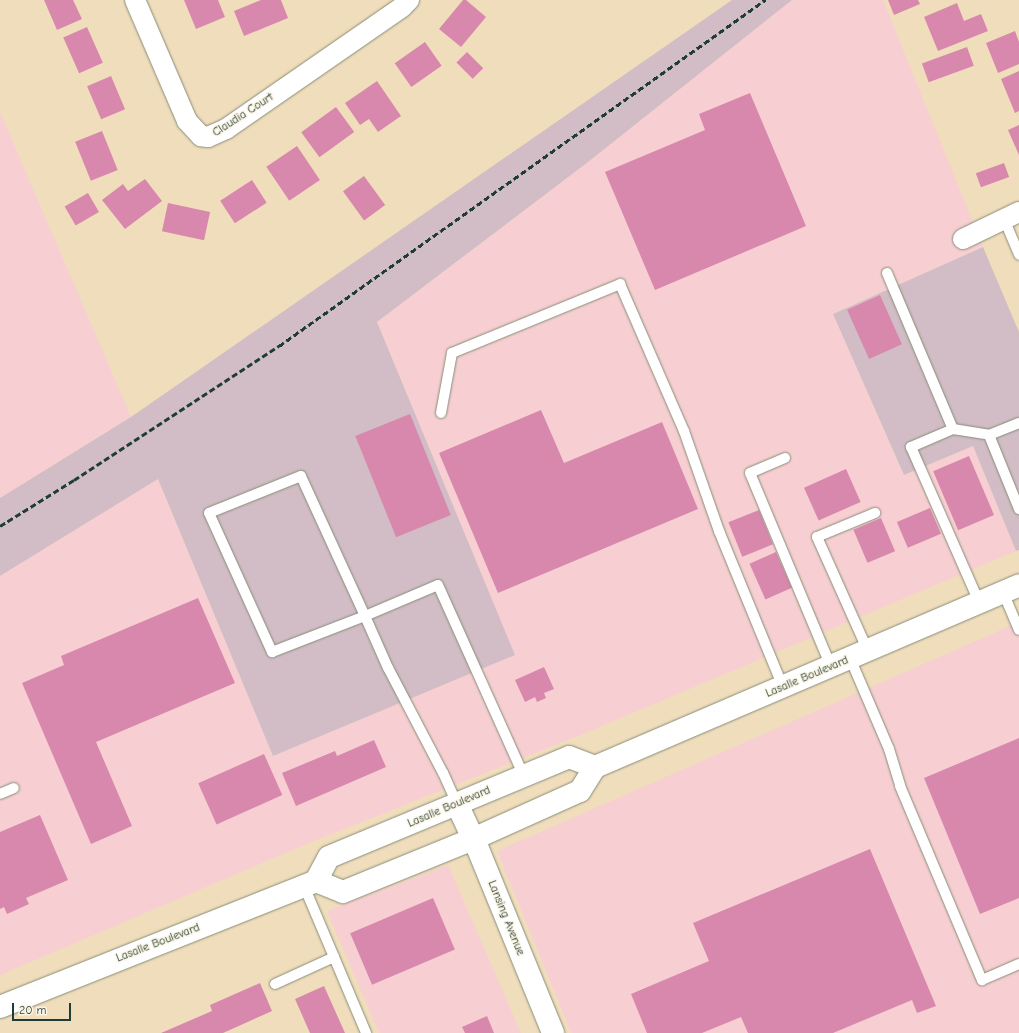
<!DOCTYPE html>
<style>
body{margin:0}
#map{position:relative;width:1019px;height:1033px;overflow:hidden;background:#f0ddbc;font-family:"Comic Neue",sans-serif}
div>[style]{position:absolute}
.built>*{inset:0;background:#f7cfd2}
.industrial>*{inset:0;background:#d2bdc6}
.building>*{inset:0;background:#d888ad;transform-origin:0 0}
.roads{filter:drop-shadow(0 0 1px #888d78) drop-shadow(0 0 1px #888d78)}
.lane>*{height:10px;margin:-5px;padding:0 5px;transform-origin:5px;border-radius:5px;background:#fff}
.street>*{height:20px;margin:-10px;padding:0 10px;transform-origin:10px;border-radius:10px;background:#fff}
.secondary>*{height:22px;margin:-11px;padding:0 11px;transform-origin:11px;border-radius:11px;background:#fff}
.rail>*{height:3px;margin-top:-1.5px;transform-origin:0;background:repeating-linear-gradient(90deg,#1f3d34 0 6px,transparent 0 9px)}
span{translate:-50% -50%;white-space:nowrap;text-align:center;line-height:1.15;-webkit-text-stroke:3px #fcf5e5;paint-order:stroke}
.street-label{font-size:12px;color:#1f3d34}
.scale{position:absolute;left:12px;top:1003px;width:59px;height:18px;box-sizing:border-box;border:2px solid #1f3d34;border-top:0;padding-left:5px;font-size:12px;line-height:14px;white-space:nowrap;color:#1f3d34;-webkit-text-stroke:3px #fcf5e5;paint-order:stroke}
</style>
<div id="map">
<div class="built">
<div style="clip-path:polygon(792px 0,883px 0,983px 247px,833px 314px,904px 475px,973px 446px,1016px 551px,583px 734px,309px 843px,0 975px,0 576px,158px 479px,273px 756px,514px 655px,377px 322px,588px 162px)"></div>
<div style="clip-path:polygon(0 112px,131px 417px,0 498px)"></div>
<div style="clip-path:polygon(1019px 622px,1019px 1033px,571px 1033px,497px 851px)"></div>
<div style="clip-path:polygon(448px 865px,521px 1033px,379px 1033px,327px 911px)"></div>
</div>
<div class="industrial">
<div style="clip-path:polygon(732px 0,792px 0,588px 162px,377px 322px,515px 655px,273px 756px,158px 479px,0 576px,0 498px,131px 417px)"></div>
<div style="clip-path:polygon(983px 247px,1019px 332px,1019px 550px,1016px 551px,973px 446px,904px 475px,833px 314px)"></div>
</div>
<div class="building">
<div style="clip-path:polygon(44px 0,73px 0,82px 19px,57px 30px)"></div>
<div style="clip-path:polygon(184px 0,218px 0,225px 17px,196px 29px)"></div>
<div style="clip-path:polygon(261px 0,281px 0,288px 18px,244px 36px,234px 11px)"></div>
<div style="clip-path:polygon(463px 0,466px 0,486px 17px,461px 47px,439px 29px)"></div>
<div style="clip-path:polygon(888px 0,918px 0,920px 4px,894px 15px)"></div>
<div style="clip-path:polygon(957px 3px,964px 21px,981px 14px,988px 31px,938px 51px,924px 17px)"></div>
<div style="left:87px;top:27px;width:39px;height:26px;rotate:66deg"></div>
<div style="clip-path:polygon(1015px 31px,1019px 42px,1019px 64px,998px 73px,986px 43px)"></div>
<div style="left:425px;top:42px;width:29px;height:37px;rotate:55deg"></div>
<div style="left:967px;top:47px;width:20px;height:48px;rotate:70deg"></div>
<div style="left:467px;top:52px;width:23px;height:15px;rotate:45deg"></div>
<div style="clip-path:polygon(1019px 71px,1019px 111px,1015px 113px,1001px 79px)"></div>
<div style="left:111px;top:76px;width:36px;height:26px;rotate:67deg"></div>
<div style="clip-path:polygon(377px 81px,401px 116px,378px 132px,369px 119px,360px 125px,345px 103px)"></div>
<div style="clip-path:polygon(750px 93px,806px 226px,655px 290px,605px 172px,705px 130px,699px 114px)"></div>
<div style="left:336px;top:107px;width:31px;height:43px;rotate:54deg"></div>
<div style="clip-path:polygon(1019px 125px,1019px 155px,1008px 130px)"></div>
<div style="left:102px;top:131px;width:42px;height:29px;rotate:68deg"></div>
<div style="left:297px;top:146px;width:41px;height:37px;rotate:56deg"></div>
<div style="left:1004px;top:163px;width:15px;height:30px;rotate:70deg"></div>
<div style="left:364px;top:176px;width:36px;height:26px;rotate:54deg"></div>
<div style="clip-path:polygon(145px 179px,162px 201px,125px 229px,102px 200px,123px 184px,128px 191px)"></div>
<div style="left:252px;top:180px;width:27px;height:38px;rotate:57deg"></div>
<div style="left:88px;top:193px;width:22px;height:27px;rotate:60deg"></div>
<div style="left:168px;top:203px;width:43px;height:29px;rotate:12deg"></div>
<div style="left:880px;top:295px;width:54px;height:36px;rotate:66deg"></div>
<div style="clip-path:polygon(541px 410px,564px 463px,662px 422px,698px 509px,498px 593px,439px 453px)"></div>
<div style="left:410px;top:414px;width:109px;height:59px;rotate:68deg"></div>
<div style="left:969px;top:456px;width:64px;height:39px;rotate:67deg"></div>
<div style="left:846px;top:469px;width:36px;height:46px;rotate:66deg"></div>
<div style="left:930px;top:508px;width:28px;height:36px;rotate:67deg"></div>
<div style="left:759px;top:510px;width:37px;height:33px;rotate:68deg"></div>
<div style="left:881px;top:518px;width:36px;height:30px;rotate:67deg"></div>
<div style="left:776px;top:552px;width:39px;height:29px;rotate:66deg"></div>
<div style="clip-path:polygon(198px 598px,235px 683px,96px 742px,132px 826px,91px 844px,22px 683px,64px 665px,61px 656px)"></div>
<div style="clip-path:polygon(544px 667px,554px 689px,544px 693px,546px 698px,537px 702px,535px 697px,525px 702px,515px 680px)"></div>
<div style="clip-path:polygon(1019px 738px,1019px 898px,980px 914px,924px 778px)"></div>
<div style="clip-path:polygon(374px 740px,386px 767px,296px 806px,282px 773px,335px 751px,337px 756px)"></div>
<div style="left:264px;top:754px;width:45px;height:72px;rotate:66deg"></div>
<div style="clip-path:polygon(40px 815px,68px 880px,26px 898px,29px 904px,7px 914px,4px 907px,0 909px,0 832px)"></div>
<div style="clip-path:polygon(870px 849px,936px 1006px,917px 1013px,912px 1000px,833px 1033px,748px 1033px,741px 1017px,702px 1033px,647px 1033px,631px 994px,709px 961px,693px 923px)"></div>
<div style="left:433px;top:898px;width:56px;height:90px;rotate:67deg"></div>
<div style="clip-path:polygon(260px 983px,272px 1011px,223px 1033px,161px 1033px,212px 1011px,210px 1005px)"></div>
<div style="clip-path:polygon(324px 986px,345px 1033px,310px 1033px,295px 999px)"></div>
<div style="clip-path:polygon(487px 1016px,494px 1033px,465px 1033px,462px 1027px)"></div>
</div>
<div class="roads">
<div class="lane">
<div style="left:1004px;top:219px;width:39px;rotate:67deg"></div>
<div style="left:887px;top:273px;width:169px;rotate:67.1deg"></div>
<div style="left:953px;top:429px;width:36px;rotate:9deg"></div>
<div style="left:441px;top:413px;width:61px;rotate:-79.6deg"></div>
<div style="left:452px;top:353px;width:182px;rotate:-22.3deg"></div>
<div style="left:620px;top:284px;width:160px;rotate:66.5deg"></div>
<div style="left:684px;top:431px;width:106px;rotate:70.7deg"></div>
<div style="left:719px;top:531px;width:169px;rotate:67.7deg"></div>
<div style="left:1019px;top:423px;width:32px;rotate:158deg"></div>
<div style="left:989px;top:435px;width:80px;rotate:67.9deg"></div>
<div style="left:953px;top:429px;width:46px;rotate:156.8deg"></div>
<div style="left:911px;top:447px;width:169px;rotate:66.3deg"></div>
<div style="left:785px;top:458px;width:38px;rotate:157deg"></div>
<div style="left:750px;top:473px;width:210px;rotate:67.3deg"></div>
<div style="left:1003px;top:592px;width:41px;rotate:67.2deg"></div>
<div style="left:868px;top:651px;width:125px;rotate:-114.1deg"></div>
<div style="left:817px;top:537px;width:63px;rotate:-22.5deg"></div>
<div style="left:850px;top:658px;width:99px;rotate:66.8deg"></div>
<div style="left:889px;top:749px;width:39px;rotate:73deg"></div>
<div style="left:900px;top:786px;width:211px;rotate:67.1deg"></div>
<div style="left:982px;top:980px;width:40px;rotate:-23.4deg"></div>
<div style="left:0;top:794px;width:15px;rotate:-23deg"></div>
<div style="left:457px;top:804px;width:34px;rotate:-114deg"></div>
<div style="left:443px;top:773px;width:119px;rotate:-117.6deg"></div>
<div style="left:388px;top:668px;width:57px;rotate:-113.9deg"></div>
<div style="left:365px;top:616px;width:154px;rotate:-114.6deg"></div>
<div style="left:301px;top:476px;width:99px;rotate:158.1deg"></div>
<div style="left:209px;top:513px;width:153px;rotate:65.6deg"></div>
<div style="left:272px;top:652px;width:100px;rotate:-21.2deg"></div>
<div style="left:365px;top:616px;width:79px;rotate:-23deg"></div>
<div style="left:438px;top:585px;width:209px;rotate:65.8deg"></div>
<div style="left:304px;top:886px;width:160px;rotate:67.1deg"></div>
<div style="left:275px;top:984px;width:65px;rotate:-24.6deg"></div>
</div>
<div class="street">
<div style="left:135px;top:0;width:132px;rotate:66.7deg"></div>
<div style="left:187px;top:121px;width:21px;rotate:47deg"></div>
<div style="left:201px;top:136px;width:7px;rotate:8deg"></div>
<div style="left:208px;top:137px;width:20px;rotate:-24deg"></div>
<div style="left:226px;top:129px;width:214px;rotate:-34.7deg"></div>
<div style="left:402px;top:7px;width:10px;rotate:-45deg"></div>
<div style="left:963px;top:239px;width:62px;rotate:-25.7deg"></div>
</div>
<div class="secondary">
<div style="left:457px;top:804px;width:50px;rotate:65deg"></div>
<div style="left:478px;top:849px;width:199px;rotate:67.8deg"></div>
<div style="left:316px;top:881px;width:29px;rotate:22deg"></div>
<div style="left:343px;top:892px;width:140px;rotate:-22.2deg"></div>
<div style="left:473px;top:839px;width:117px;rotate:-24.2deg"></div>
<div style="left:580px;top:791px;width:28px;rotate:-58deg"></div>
<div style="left:595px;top:767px;width:461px;rotate:-23.2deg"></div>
<div style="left:0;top:1007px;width:340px;rotate:-21.7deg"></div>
<div style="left:316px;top:881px;width:27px;rotate:-62deg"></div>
<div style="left:329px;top:857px;width:260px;rotate:-22.6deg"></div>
<div style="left:569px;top:757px;width:28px;rotate:21deg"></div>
</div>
</div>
<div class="rail">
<div style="left:0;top:526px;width:87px;rotate:-31.9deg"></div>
<div style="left:74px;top:480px;width:245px;rotate:-33.2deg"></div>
<div style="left:279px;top:346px;width:597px;rotate:-35.45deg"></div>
</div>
<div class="street-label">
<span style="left:243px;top:115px;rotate:-33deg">Claudia Court</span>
<span style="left:807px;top:677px;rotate:-23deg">Lasalle Boulevard</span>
<span style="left:449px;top:807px;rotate:-23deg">Lasalle Boulevard</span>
<span style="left:506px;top:918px;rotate:68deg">Lansing Avenue</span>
<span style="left:158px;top:943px;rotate:-21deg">Lasalle Boulevard</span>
</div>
<div class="scale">20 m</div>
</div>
